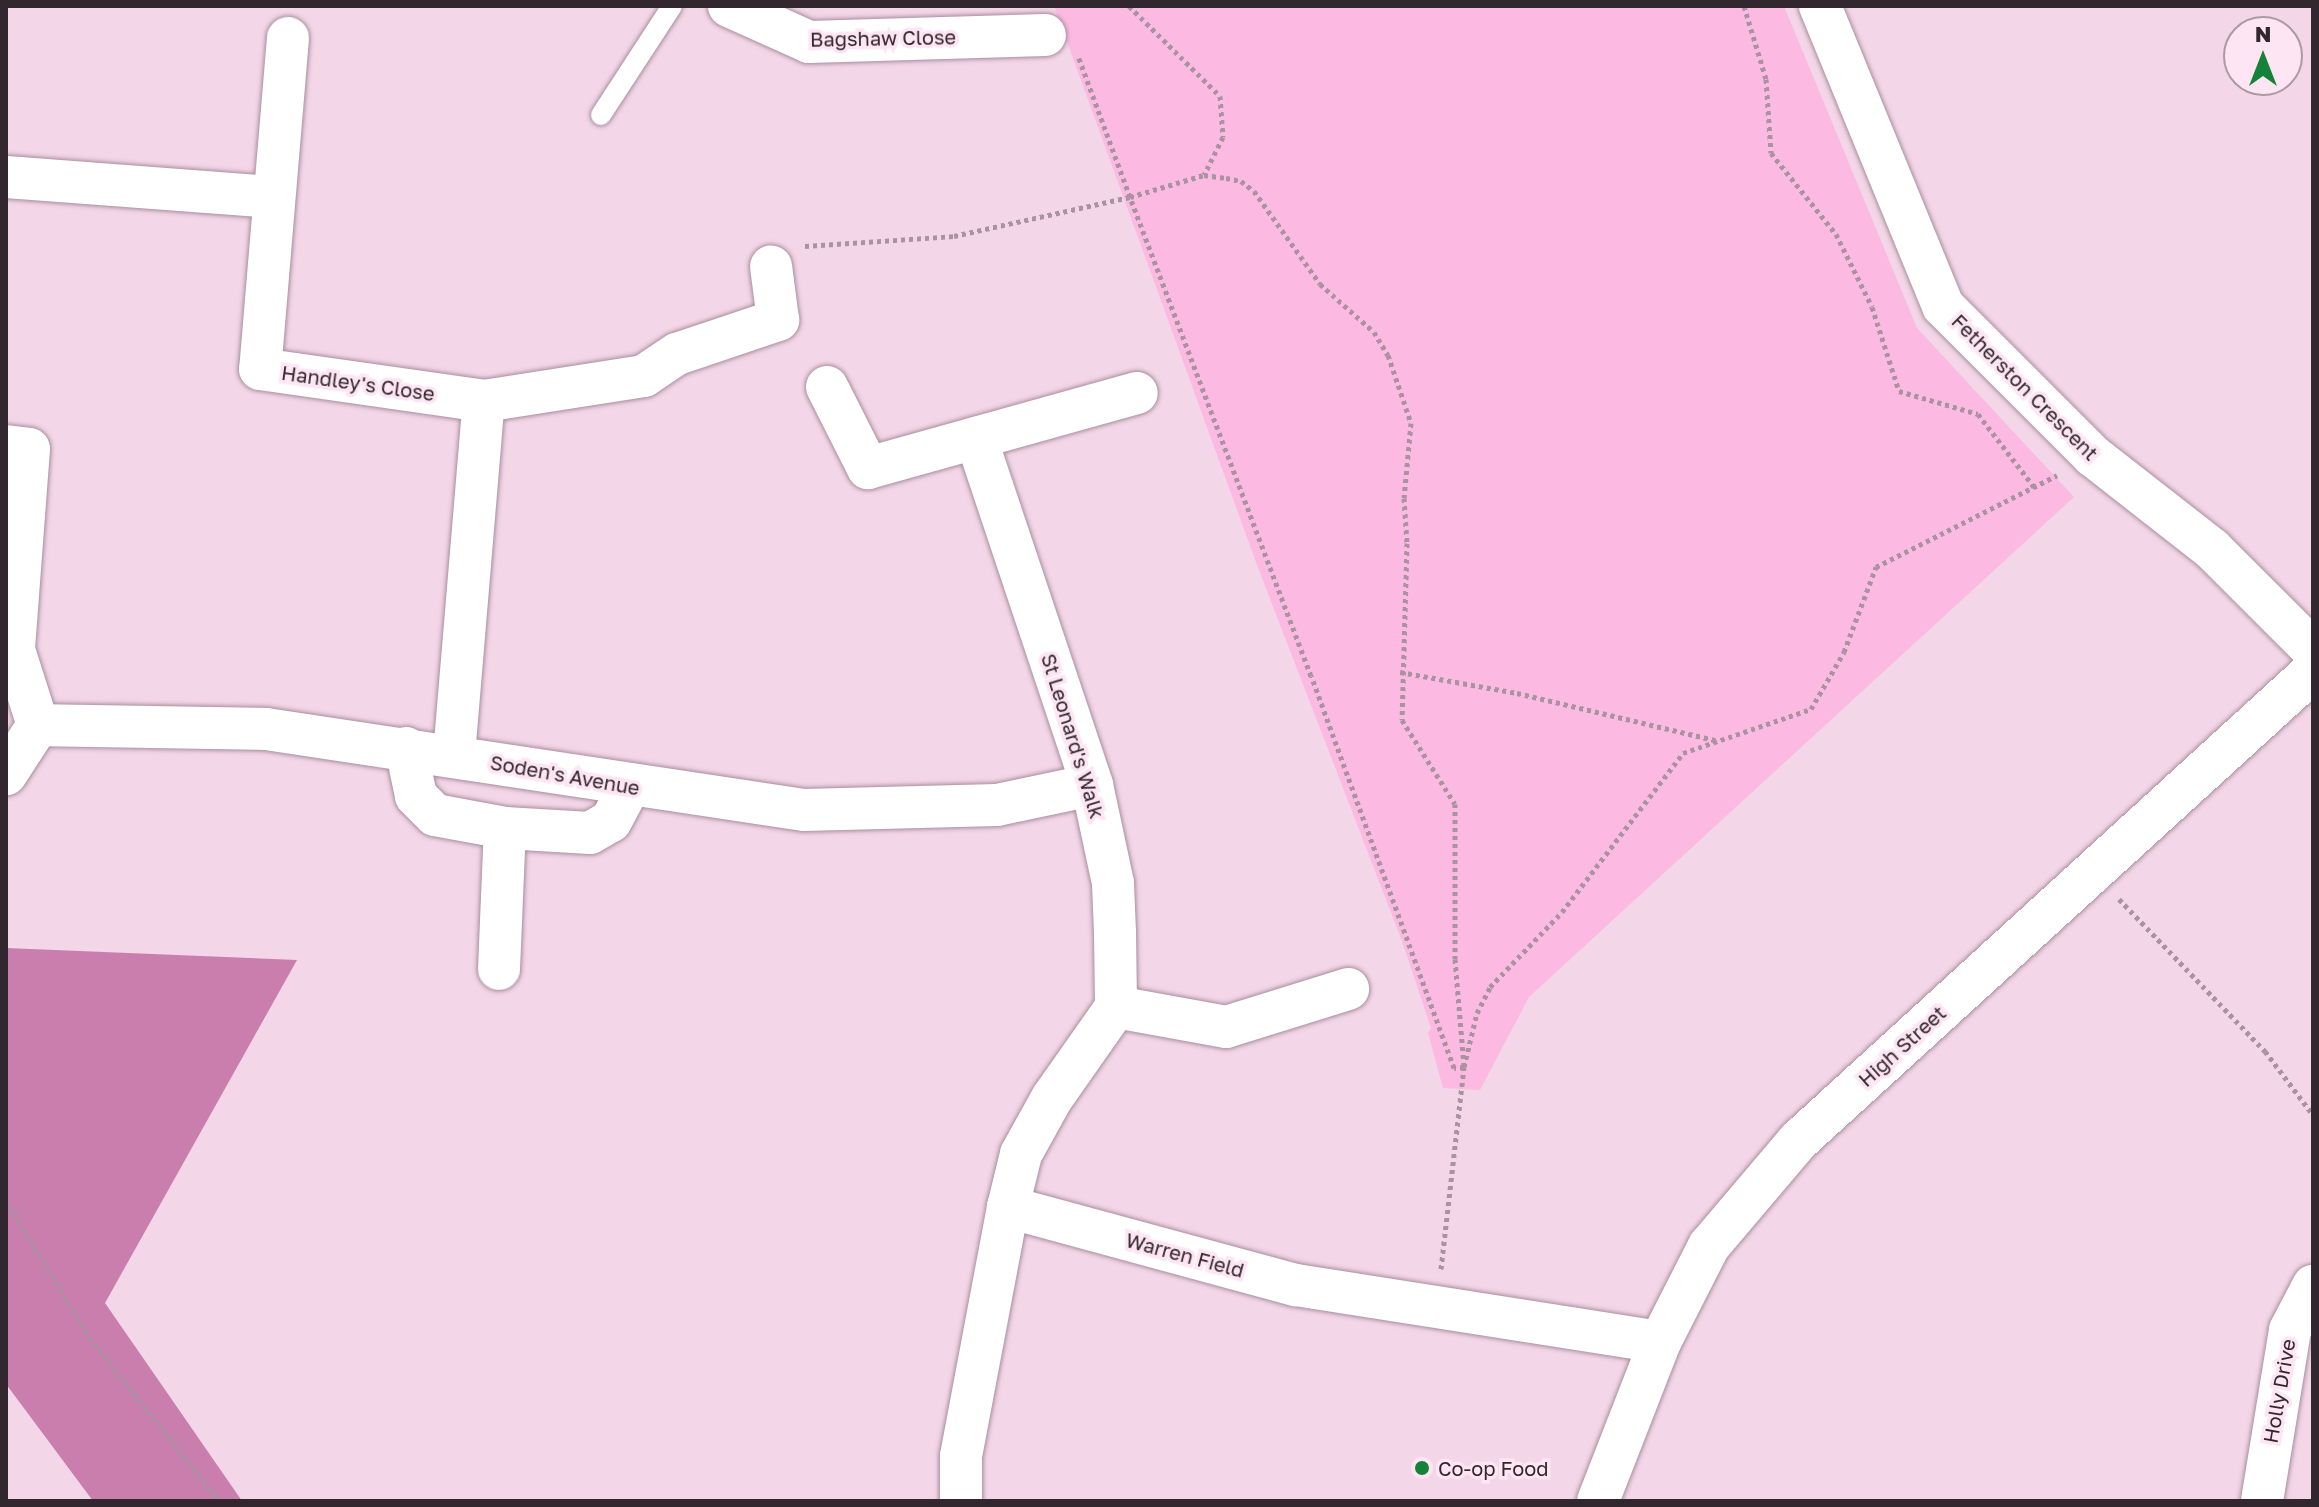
<!DOCTYPE html>
<style>
body{margin:0}
#map{position:relative;width:2319px;height:1507px;overflow:hidden;background:#f3d6e7;font-family:"Golos Text",sans-serif}
div>[style]{position:absolute}
.green>*{inset:0;background:#fcbae2}
.forest>*{inset:0;background:#ca7ead}
.path>*{height:5px;margin-top:-2.5px;transform-origin:0;background:repeating-linear-gradient(90deg,#a993a0 0 4px,transparent 0 8px)}
.roads{filter:drop-shadow(0 0 2px #a98e9e) drop-shadow(0 0 2px #a98e9e)}
.service>*{height:20px;margin:-10px;padding:0 10px;transform-origin:10px;border-radius:10px;background:#fff}
.minor>*{height:42px;margin:-21px;padding:0 21px;transform-origin:21px;border-radius:21px;background:#fff}
.dots>*{width:22px;height:22px;translate:-50% -50%;box-sizing:border-box;border:4px solid #fde5f3;border-radius:50%}
span{translate:-50% -50%;white-space:nowrap;text-align:center;line-height:1.15;-webkit-text-stroke:7px #fde5f3;paint-order:stroke}
.street-label{font-size:20px;color:#32272e}
.poi-label{font-size:20px;color:#32272e}
.left{translate:0 -50%;text-align:left}
.frame{position:absolute;inset:0;border:8px solid #32272e;pointer-events:none}
.north{position:absolute;left:2223px;top:16px;width:80px;height:80px;box-sizing:border-box;background:#fde5f3;border:2px solid #ac99a4;border-radius:50%;rotate:0deg;font-size:22px;font-weight:700;line-height:32px;text-align:center;color:#32272e}
.north::after{content:'';display:block;margin:auto;width:28px;height:36px;background:#158239;clip-path:polygon(50% 0,100% 100%,50% 72%,0 100%)}
</style>
<div id="map">
<div class="green">
<div style="clip-path:polygon(1054px 6px,1784px 6px,1917px 328px,2074px 497px,1529px 997px,1480px 1090px,1443px 1088px,1428px 1033px,1431px 1028px,1402px 941px,1257px 565px)"></div>
</div>
<div class="forest">
<div style="clip-path:polygon(6px 948px,297px 960px,105px 1303px,242px 1501px,93px 1501px,6px 1384px)"></div>
</div>
<div class="path">
<div style="left:1129px;top:6px;width:128px;rotate:44.7deg"></div>
<div style="left:1220px;top:96px;width:41px;rotate:85.8deg"></div>
<div style="left:1223px;top:137px;width:42px;rotate:116.6deg"></div>
<div style="left:1744px;top:6px;width:76px;rotate:73.2deg"></div>
<div style="left:1766px;top:79px;width:74px;rotate:86.1deg"></div>
<div style="left:1771px;top:153px;width:104px;rotate:51.3deg"></div>
<div style="left:1836px;top:234px;width:81px;rotate:63.7deg"></div>
<div style="left:1872px;top:307px;width:88px;rotate:72.2deg"></div>
<div style="left:1899px;top:391px;width:82px;rotate:16.2deg"></div>
<div style="left:1978px;top:414px;width:92px;rotate:52.5deg"></div>
<div style="left:805px;top:246px;width:149px;rotate:-3.8deg"></div>
<div style="left:954px;top:236px;width:180px;rotate:-12.5deg"></div>
<div style="left:1130px;top:197px;width:77px;rotate:-16.6deg"></div>
<div style="left:1204px;top:175px;width:22px;rotate:8deg"></div>
<div style="left:1226px;top:178px;width:15px;rotate:11deg"></div>
<div style="left:1241px;top:181px;width:16px;rotate:38deg"></div>
<div style="left:1254px;top:191px;width:114px;rotate:54.6deg"></div>
<div style="left:1320px;top:284px;width:72px;rotate:41.6deg"></div>
<div style="left:1374px;top:332px;width:27px;rotate:59deg"></div>
<div style="left:1388px;top:355px;width:72px;rotate:71.3deg"></div>
<div style="left:1411px;top:423px;width:75px;rotate:95.3deg"></div>
<div style="left:1404px;top:498px;width:45px;rotate:86.2deg"></div>
<div style="left:1407px;top:543px;width:177px;rotate:91.6deg"></div>
<div style="left:1402px;top:720px;width:99px;rotate:57.8deg"></div>
<div style="left:1455px;top:804px;width:155px;rotate:90deg"></div>
<div style="left:1455px;top:959px;width:108px;rotate:85.2deg"></div>
<div style="left:1464px;top:1067px;width:10px;rotate:174deg"></div>
<div style="left:1454px;top:1068px;width:417px;rotate:-110deg"></div>
<div style="left:1311px;top:676px;width:512px;rotate:-110.7deg"></div>
<div style="left:1130px;top:197px;width:150px;rotate:-110.2deg"></div>
<div style="left:1400px;top:672px;width:119px;rotate:10.2deg"></div>
<div style="left:1517px;top:693px;width:204px;rotate:13.4deg"></div>
<div style="left:2119px;top:899px;width:211px;rotate:46.2deg"></div>
<div style="left:2265px;top:1051px;width:80px;rotate:53.1deg"></div>
<div style="left:6px;top:1200px;width:160px;rotate:58.8deg"></div>
<div style="left:89px;top:1337px;width:209px;rotate:51.6deg"></div>
<div style="left:1441px;top:1269px;width:203px;rotate:-83.5deg"></div>
<div style="left:1464px;top:1067px;width:56px;rotate:-76.5deg"></div>
<div style="left:1477px;top:1013px;width:29px;rotate:-63deg"></div>
<div style="left:1490px;top:987px;width:104px;rotate:-46.2deg"></div>
<div style="left:1562px;top:912px;width:200px;rotate:-52.7deg"></div>
<div style="left:1683px;top:753px;width:135px;rotate:-19deg"></div>
<div style="left:1811px;top:709px;width:66px;rotate:-59.9deg"></div>
<div style="left:1844px;top:652px;width:91px;rotate:-69.4deg"></div>
<div style="left:1876px;top:567px;width:203px;rotate:-26.9deg"></div>
</div>
<div class="roads">
<div class="service">
<div style="left:601px;top:115px;width:130px;rotate:-56.9deg"></div>
</div>
<div class="minor">
<div style="left:729px;top:6px;width:88px;rotate:24.2deg"></div>
<div style="left:809px;top:42px;width:236px;rotate:-1.7deg"></div>
<div style="left:1820px;top:6px;width:324px;rotate:67.7deg"></div>
<div style="left:1943px;top:306px;width:212px;rotate:45deg"></div>
<div style="left:2093px;top:456px;width:151px;rotate:38deg"></div>
<div style="left:2212px;top:549px;width:143px;rotate:45deg"></div>
<div style="left:288px;top:38px;width:332px;rotate:94.8deg"></div>
<div style="left:260px;top:369px;width:226px;rotate:8.1deg"></div>
<div style="left:484px;top:401px;width:162px;rotate:-8.9deg"></div>
<div style="left:644px;top:376px;width:40px;rotate:-34deg"></div>
<div style="left:677px;top:354px;width:107px;rotate:-18.6deg"></div>
<div style="left:778px;top:320px;width:54px;rotate:-97.4deg"></div>
<div style="left:6px;top:177px;width:268px;rotate:4.3deg"></div>
<div style="left:827px;top:387px;width:91px;rotate:63.2deg"></div>
<div style="left:868px;top:468px;width:279px;rotate:-15.6deg"></div>
<div style="left:976px;top:438px;width:366px;rotate:71.5deg"></div>
<div style="left:1092px;top:785px;width:100px;rotate:77.9deg"></div>
<div style="left:1113px;top:883px;width:49px;rotate:87.7deg"></div>
<div style="left:1115px;top:932px;width:75px;rotate:89.2deg"></div>
<div style="left:1116px;top:1007px;width:111px;rotate:125.1deg"></div>
<div style="left:1052px;top:1098px;width:64px;rotate:119deg"></div>
<div style="left:1021px;top:1154px;width:55px;rotate:103.8deg"></div>
<div style="left:6px;top:446px;width:23px;rotate:7deg"></div>
<div style="left:29px;top:449px;width:202px;rotate:94.3deg"></div>
<div style="left:14px;top:650px;width:79px;rotate:72.3deg"></div>
<div style="left:38px;top:725px;width:59px;rotate:123.1deg"></div>
<div style="left:38px;top:725px;width:228px;rotate:1deg"></div>
<div style="left:266px;top:729px;width:544px;rotate:8.56deg"></div>
<div style="left:804px;top:810px;width:193px;rotate:-1.5deg"></div>
<div style="left:997px;top:805px;width:97px;rotate:-11.9deg"></div>
<div style="left:406px;top:748px;width:49px;rotate:78.2deg"></div>
<div style="left:416px;top:796px;width:27px;rotate:45deg"></div>
<div style="left:435px;top:815px;width:71px;rotate:10.5deg"></div>
<div style="left:505px;top:828px;width:85px;rotate:3.4deg"></div>
<div style="left:590px;top:833px;width:24px;rotate:-30deg"></div>
<div style="left:611px;top:821px;width:38px;rotate:-62deg"></div>
<div style="left:454px;top:755px;width:355px;rotate:-85.2deg"></div>
<div style="left:499px;top:969px;width:141px;rotate:-87.6deg"></div>
<div style="left:1116px;top:1007px;width:112px;rotate:10.3deg"></div>
<div style="left:1226px;top:1027px;width:128px;rotate:-17.3deg"></div>
<div style="left:961px;top:1501px;width:45px;rotate:-90deg"></div>
<div style="left:961px;top:1456px;width:253px;rotate:-79.3deg"></div>
<div style="left:1008px;top:1207px;width:298px;rotate:15.2deg"></div>
<div style="left:1296px;top:1285px;width:368px;rotate:8.9deg"></div>
<div style="left:1598px;top:1501px;width:171px;rotate:-68.7deg"></div>
<div style="left:1660px;top:1342px;width:108px;rotate:-63deg"></div>
<div style="left:1709px;top:1246px;width:138px;rotate:-49.7deg"></div>
<div style="left:1798px;top:1141px;width:697px;rotate:-42.38deg"></div>
<div style="left:2262px;top:1501px;width:173px;rotate:-80.7deg"></div>
<div style="left:2290px;top:1330px;width:50px;rotate:-62.4deg"></div>
</div>
</div>
<div class="dots">
<div style="left:1422px;top:1468px;background:#158239"></div>
</div>
<div class="street-label">
<span style="left:883px;top:38px;rotate:-1deg">Bagshaw Close</span>
<span style="left:358px;top:383px;rotate:8deg">Handley's Close</span>
<span style="left:2025px;top:387px;rotate:45deg">Fetherston Crescent</span>
<span style="left:1073px;top:736px;rotate:73deg">St Leonard's Walk</span>
<span style="left:565px;top:775px;rotate:10deg">Soden's Avenue</span>
<span style="left:1902px;top:1046px;rotate:-42deg">High Street</span>
<span style="left:1185px;top:1255px;rotate:15deg">Warren Field</span>
<span style="left:2279px;top:1391px;rotate:-80deg">Holly Drive</span>
</div>
<div class="poi-label">
<span class="left" style="left:1438px;top:1468px">Co-op Food</span>
</div>
<div class="frame"></div>
<div class="north">N</div>
</div>
